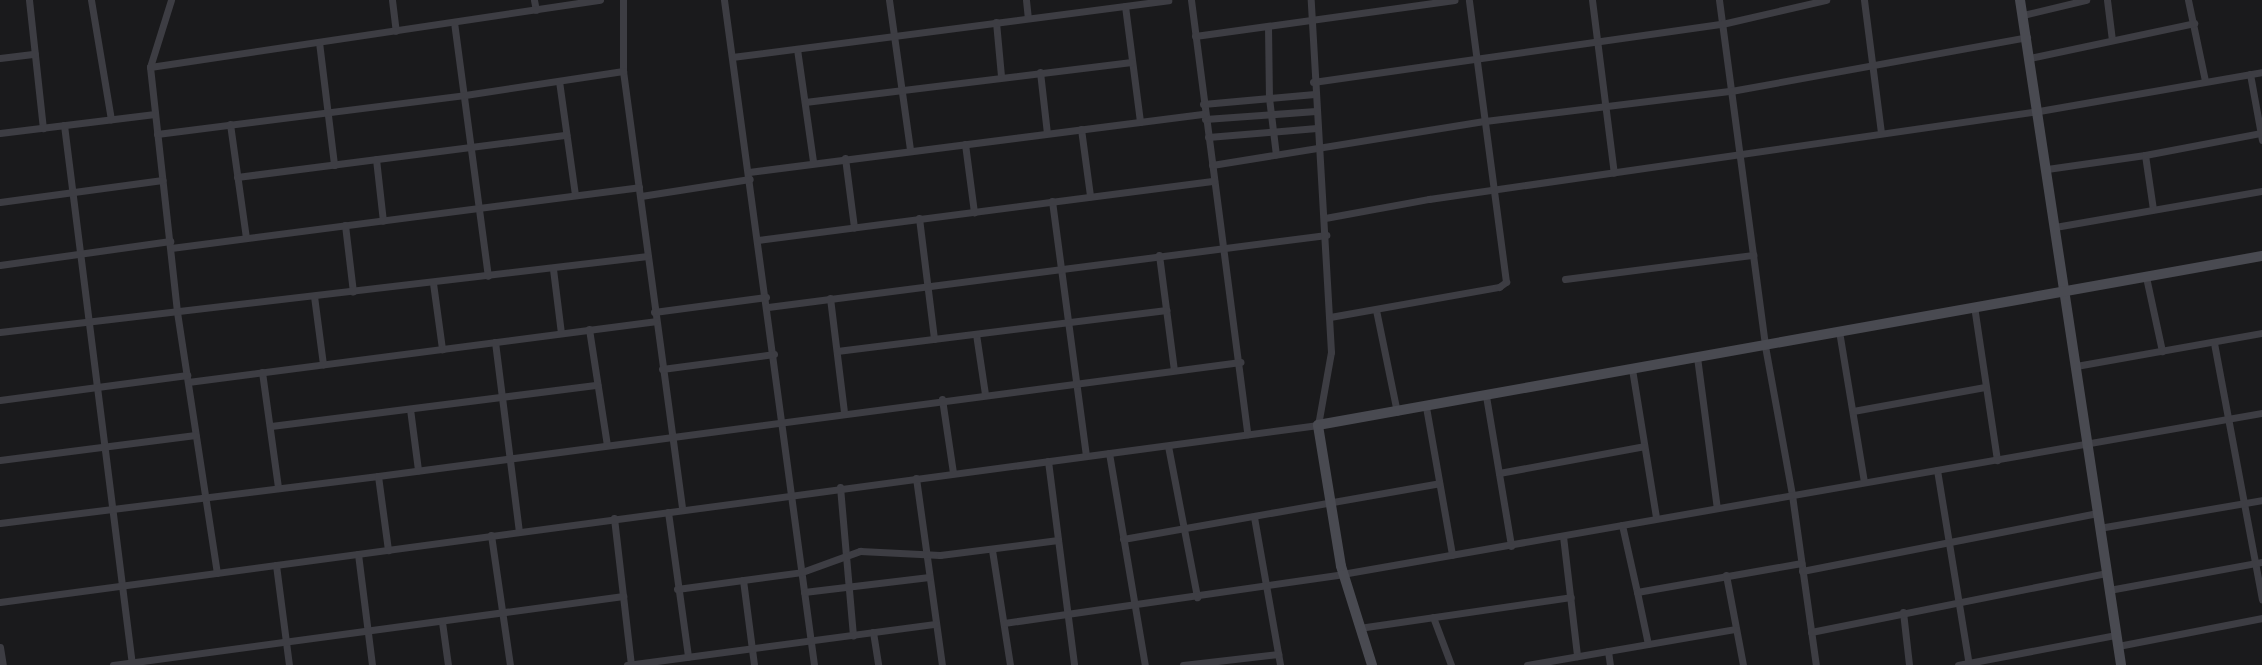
<!DOCTYPE html>
<style>
body{margin:0}
#map{position:relative;width:2262px;height:665px;overflow:hidden;background:#1a1a1c;font-family:"Public Sans",sans-serif}
div>[style]{position:absolute}
.street>*{height:7px;margin:-3.5px;padding:0 3.5px;transform-origin:3.5px;border-radius:3.5px;background:#3d3d43}
.secondary>*{height:10px;margin:-5px;padding:0 5px;transform-origin:5px;border-radius:5px;background:#494a51}
span{translate:-50% -50%;white-space:nowrap;text-align:center;line-height:1.15;-webkit-text-stroke:4px #151517;paint-order:stroke}
</style>
<div id="map">
<div class="street">
<div style="left:29px;top:0;width:129px;rotate:83.8deg"></div>
<div style="left:91px;top:0;width:121px;rotate:80.5deg"></div>
<div style="left:171px;top:0;width:70px;rotate:107.4deg"></div>
<div style="left:150px;top:67px;width:246px;rotate:83.7deg"></div>
<div style="left:177px;top:312px;width:264px;rotate:81.3deg"></div>
<div style="left:392px;top:0;width:31px;rotate:83deg"></div>
<div style="left:534px;top:0;width:10px;rotate:79deg"></div>
<div style="left:623px;top:0;width:71px;rotate:90deg"></div>
<div style="left:623px;top:71px;width:442px;rotate:82.3deg"></div>
<div style="left:724px;top:0;width:671px;rotate:82.29deg"></div>
<div style="left:889px;top:0;width:151px;rotate:82deg"></div>
<div style="left:1026px;top:0;width:18px;rotate:84deg"></div>
<div style="left:1191px;top:0;width:438px;rotate:82.6deg"></div>
<div style="left:1592px;top:0;width:174px;rotate:82.8deg"></div>
<div style="left:1719px;top:0;width:349px;rotate:82.4deg"></div>
<div style="left:1765px;top:346px;width:151px;rotate:79.7deg"></div>
<div style="left:1792px;top:495px;width:172px;rotate:82deg"></div>
<div style="left:1864px;top:0;width:134px;rotate:82.7deg"></div>
<div style="left:2107px;top:0;width:40px;rotate:82.9deg"></div>
<div style="left:2188px;top:0;width:83px;rotate:78.1deg"></div>
<div style="left:1125px;top:6px;width:117px;rotate:82.6deg"></div>
<div style="left:2023px;top:15px;width:65px;rotate:-13.4deg"></div>
<div style="left:454px;top:22px;width:256px;rotate:82.4deg"></div>
<div style="left:996px;top:22px;width:54px;rotate:84.7deg"></div>
<div style="left:1268px;top:27px;width:71px;rotate:89.2deg"></div>
<div style="left:1269px;top:98px;width:57px;rotate:83deg"></div>
<div style="left:1195px;top:36px;width:262px;rotate:-7.9deg"></div>
<div style="left:319px;top:42px;width:124px;rotate:83deg"></div>
<div style="left:797px;top:49px;width:114px;rotate:81.9deg"></div>
<div style="left:732px;top:57px;width:440px;rotate:-7.4deg"></div>
<div style="left:0;top:58px;width:35px;rotate:-7deg"></div>
<div style="left:2030px;top:58px;width:168px;rotate:-12deg"></div>
<div style="left:150px;top:67px;width:455px;rotate:-8.5deg"></div>
<div style="left:1040px;top:72px;width:61px;rotate:83.5deg"></div>
<div style="left:2250px;top:74px;width:67px;rotate:79.7deg"></div>
<div style="left:559px;top:81px;width:115px;rotate:82deg"></div>
<div style="left:1313px;top:82px;width:413px;rotate:-8.1deg"></div>
<div style="left:1722px;top:24px;width:107px;rotate:-13deg"></div>
<div style="left:805px;top:102px;width:329px;rotate:-7deg"></div>
<div style="left:1203px;top:104px;width:112px;rotate:-5.1deg"></div>
<div style="left:1205px;top:119px;width:111px;rotate:-4.1deg"></div>
<div style="left:230px;top:124px;width:115px;rotate:82deg"></div>
<div style="left:64px;top:125px;width:544px;rotate:82.82deg"></div>
<div style="left:1081px;top:129px;width:68px;rotate:82.3deg"></div>
<div style="left:0;top:133px;width:156px;rotate:-7deg"></div>
<div style="left:157px;top:134px;width:310px;rotate:-7.2deg"></div>
<div style="left:465px;top:95px;width:160px;rotate:-8.6deg"></div>
<div style="left:1208px;top:137px;width:109px;rotate:-4.7deg"></div>
<div style="left:965px;top:144px;width:69px;rotate:82.5deg"></div>
<div style="left:2145px;top:155px;width:55px;rotate:81.6deg"></div>
<div style="left:845px;top:158px;width:70px;rotate:82.6deg"></div>
<div style="left:376px;top:159px;width:62px;rotate:83.6deg"></div>
<div style="left:1212px;top:165px;width:277px;rotate:-9.2deg"></div>
<div style="left:1485px;top:121px;width:248px;rotate:-7deg"></div>
<div style="left:1731px;top:91px;width:301px;rotate:-10.3deg"></div>
<div style="left:2047px;top:169px;width:99px;rotate:-8.1deg"></div>
<div style="left:2145px;top:155px;width:117px;rotate:-10.8deg"></div>
<div style="left:749px;top:172px;width:459px;rotate:-7.3deg"></div>
<div style="left:237px;top:177px;width:332px;rotate:-7.3deg"></div>
<div style="left:641px;top:196px;width:110px;rotate:-8.9deg"></div>
<div style="left:1052px;top:201px;width:257px;rotate:82.4deg"></div>
<div style="left:0;top:202px;width:164px;rotate:-7.7deg"></div>
<div style="left:919px;top:218px;width:122px;rotate:82.9deg"></div>
<div style="left:1325px;top:218px;width:106px;rotate:-10.4deg"></div>
<div style="left:1429px;top:199px;width:616px;rotate:-8.21deg"></div>
<div style="left:2039px;top:111px;width:226px;rotate:-9.9deg"></div>
<div style="left:345px;top:225px;width:67px;rotate:83.2deg"></div>
<div style="left:2055px;top:227px;width:210px;rotate:-9.9deg"></div>
<div style="left:758px;top:240px;width:460px;rotate:-7.4deg"></div>
<div style="left:171px;top:248px;width:472px;rotate:-7.4deg"></div>
<div style="left:1159px;top:255px;width:116px;rotate:82.6deg"></div>
<div style="left:0;top:265px;width:172px;rotate:-8deg"></div>
<div style="left:553px;top:269px;width:64px;rotate:82.9deg"></div>
<div style="left:2146px;top:277px;width:76px;rotate:77.8deg"></div>
<div style="left:1565px;top:279px;width:190px;rotate:-7.3deg"></div>
<div style="left:433px;top:283px;width:67px;rotate:82.2deg"></div>
<div style="left:314px;top:296px;width:69px;rotate:82.5deg"></div>
<div style="left:830px;top:298px;width:115px;rotate:83deg"></div>
<div style="left:1974px;top:306px;width:156px;rotate:81.5deg"></div>
<div style="left:768px;top:307px;width:563px;rotate:-7.35deg"></div>
<div style="left:1376px;top:310px;width:104px;rotate:78.4deg"></div>
<div style="left:654px;top:312px;width:113px;rotate:-7.6deg"></div>
<div style="left:1330px;top:317px;width:172px;rotate:-10.1deg"></div>
<div style="left:1499px;top:287px;width:9px;rotate:-36deg"></div>
<div style="left:1506px;top:282px;width:284px;rotate:-97.5deg"></div>
<div style="left:589px;top:329px;width:117px;rotate:81.2deg"></div>
<div style="left:1839px;top:331px;width:153px;rotate:80.6deg"></div>
<div style="left:0;top:332px;width:652px;rotate:-6.69deg"></div>
<div style="left:976px;top:334px;width:61px;rotate:81.5deg"></div>
<div style="left:495px;top:342px;width:191px;rotate:82.8deg"></div>
<div style="left:2214px;top:343px;width:261px;rotate:79.4deg"></div>
<div style="left:837px;top:351px;width:332px;rotate:-7.1deg"></div>
<div style="left:1697px;top:357px;width:152px;rotate:82.5deg"></div>
<div style="left:2076px;top:366px;width:189px;rotate:-10.1deg"></div>
<div style="left:662px;top:369px;width:113px;rotate:-7.6deg"></div>
<div style="left:1632px;top:369px;width:151px;rotate:80.8deg"></div>
<div style="left:262px;top:372px;width:117px;rotate:82.1deg"></div>
<div style="left:188px;top:382px;width:471px;rotate:-7.4deg"></div>
<div style="left:1486px;top:396px;width:152px;rotate:80.5deg"></div>
<div style="left:942px;top:399px;width:75px;rotate:81.5deg"></div>
<div style="left:0;top:400px;width:189px;rotate:-7.6deg"></div>
<div style="left:1426px;top:407px;width:150px;rotate:80deg"></div>
<div style="left:410px;top:409px;width:62px;rotate:82.5deg"></div>
<div style="left:1853px;top:411px;width:134px;rotate:-10.3deg"></div>
<div style="left:271px;top:426px;width:329px;rotate:-7.2deg"></div>
<div style="left:1168px;top:446px;width:154px;rotate:79.1deg"></div>
<div style="left:1109px;top:453px;width:215px;rotate:80.4deg"></div>
<div style="left:0;top:460px;width:197px;rotate:-7.3deg"></div>
<div style="left:1048px;top:461px;width:206px;rotate:82.7deg"></div>
<div style="left:1937px;top:470px;width:198px;rotate:80.7deg"></div>
<div style="left:1499px;top:473px;width:147px;rotate:-10.5deg"></div>
<div style="left:378px;top:476px;width:75px;rotate:82.3deg"></div>
<div style="left:916px;top:478px;width:189px;rotate:82.1deg"></div>
<div style="left:840px;top:487px;width:149px;rotate:85deg"></div>
<div style="left:668px;top:512px;width:146px;rotate:82.1deg"></div>
<div style="left:1254px;top:517px;width:150px;rotate:80deg"></div>
<div style="left:614px;top:518px;width:148px;rotate:83.4deg"></div>
<div style="left:0;top:523px;width:381px;rotate:-7.1deg"></div>
<div style="left:378px;top:476px;width:870px;rotate:-7.53deg"></div>
<div style="left:1622px;top:525px;width:69px;rotate:77.4deg"></div>
<div style="left:1637px;top:592px;width:167px;rotate:-10deg"></div>
<div style="left:2099px;top:528px;width:165px;rotate:-9.7deg"></div>
<div style="left:491px;top:535px;width:131px;rotate:81.7deg"></div>
<div style="left:1563px;top:536px;width:121px;rotate:83.3deg"></div>
<div style="left:1123px;top:539px;width:321px;rotate:-10deg"></div>
<div style="left:992px;top:550px;width:116px;rotate:81.1deg"></div>
<div style="left:358px;top:554px;width:112px;rotate:82.8deg"></div>
<div style="left:276px;top:565px;width:101px;rotate:82.6deg"></div>
<div style="left:1802px;top:571px;width:301px;rotate:-11.1deg"></div>
<div style="left:1726px;top:575px;width:92px;rotate:79.3deg"></div>
<div style="left:743px;top:580px;width:86px;rotate:82.6deg"></div>
<div style="left:677px;top:589px;width:126px;rotate:-7.7deg"></div>
<div style="left:802px;top:572px;width:62px;rotate:-19.9deg"></div>
<div style="left:860px;top:551px;width:80px;rotate:2.9deg"></div>
<div style="left:940px;top:555px;width:119px;rotate:-7.2deg"></div>
<div style="left:2109px;top:590px;width:156px;rotate:-10.4deg"></div>
<div style="left:804px;top:592px;width:126px;rotate:-6.8deg"></div>
<div style="left:1637px;top:592px;width:53px;rotate:78.1deg"></div>
<div style="left:0;top:602px;width:1330px;rotate:-7.65deg"></div>
<div style="left:1318px;top:425px;width:74px;rotate:-79.9deg"></div>
<div style="left:1331px;top:352px;width:353px;rotate:-93.3deg"></div>
<div style="left:1903px;top:612px;width:53px;rotate:83.5deg"></div>
<div style="left:1433px;top:617px;width:51px;rotate:69.4deg"></div>
<div style="left:442px;top:622px;width:43px;rotate:82.1deg"></div>
<div style="left:1004px;top:623px;width:342px;rotate:-8.2deg"></div>
<div style="left:1342px;top:574px;width:934px;rotate:-9.93deg"></div>
<div style="left:1359px;top:628px;width:214px;rotate:-8.3deg"></div>
<div style="left:873px;top:632px;width:33px;rotate:81deg"></div>
<div style="left:1811px;top:632px;width:302px;rotate:-11.3deg"></div>
<div style="left:2118px;top:646px;width:147px;rotate:-11deg"></div>
<div style="left:0;top:647px;width:18px;rotate:81deg"></div>
<div style="left:1608px;top:651px;width:14px;rotate:82deg"></div>
<div style="left:113px;top:665px;width:515px;rotate:-7.7deg"></div>
<div style="left:627px;top:665px;width:311px;rotate:-7.6deg"></div>
<div style="left:1183px;top:665px;width:96px;rotate:-6.6deg"></div>
<div style="left:1527px;top:665px;width:212px;rotate:-9.8deg"></div>
<div style="left:1958px;top:665px;width:161px;rotate:-10.8deg"></div>
</div>
<div class="secondary">
<div style="left:2020px;top:0;width:673px;rotate:81.36deg"></div>
<div style="left:1372px;top:665px;width:104px;rotate:-107.4deg"></div>
<div style="left:1341px;top:566px;width:143px;rotate:-99.3deg"></div>
<div style="left:1318px;top:425px;width:959px;rotate:-10.15deg"></div>
</div>
</div>
